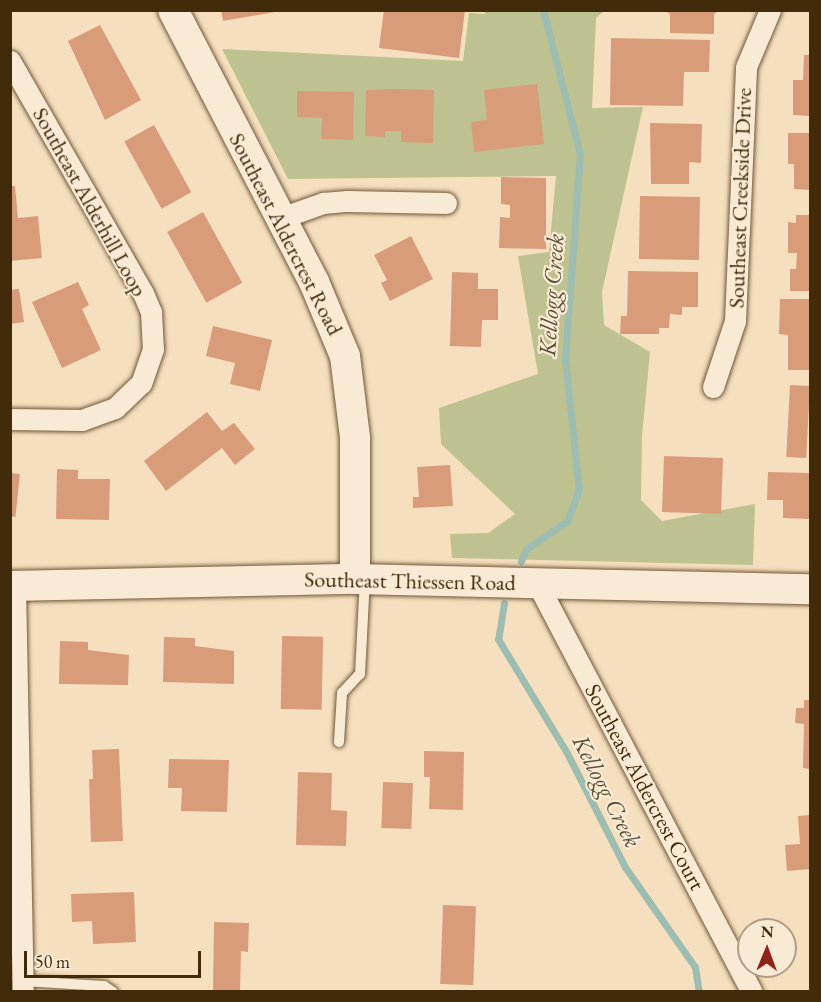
<!DOCTYPE html>
<style>
body{margin:0}
#map{position:relative;width:821px;height:1002px;overflow:hidden;background:#f6dfbf;font-family:"EB Garamond",serif}
div>[style]{position:absolute}
.green>*{inset:0;background:#bec190}
.stream>*{height:7px;margin:-3.5px;padding:0 3.5px;transform-origin:3.5px;border-radius:3.5px;background:#9dbdb1}
.building>*{inset:0;background:#d99c7b;transform-origin:0 0}
.roads{filter:drop-shadow(0 0 2px #6e5837) drop-shadow(0 0 2px #6e5837)}
.lane>*{height:10px;margin:-5px;padding:0 5px;transform-origin:5px;border-radius:5px;background:#f9ead5}
.street>*{height:21px;margin:-10.5px;padding:0 10.5px;transform-origin:10.5px;border-radius:10.5px;background:#f9ead5}
.secondary>*{height:30px;margin:-15px;padding:0 15px;transform-origin:15px;border-radius:15px;background:#f9ead5}
span{translate:-50% -50%;white-space:nowrap;text-align:center;line-height:1.15;-webkit-text-stroke:4.5px #f9ead5;paint-order:stroke}
.street-label{font-size:22px;color:#412b0a}
.water-label{font-size:24px;color:#585034;font-style:italic}
.frame{position:absolute;inset:0;border:12px solid #412b0a;pointer-events:none}
.north{position:absolute;left:737px;top:918px;width:60px;height:60px;box-sizing:border-box;background:#f9ead5;border:2px solid #af9e84;border-radius:50%;rotate:1deg;font-size:16px;font-weight:700;line-height:24px;text-align:center;color:#412b0a}
.north::after{content:'';display:block;margin:auto;width:21px;height:27px;background:#8f2418;clip-path:polygon(50% 0,100% 100%,50% 72%,0 100%)}
.scale{position:absolute;left:24px;top:951px;width:177px;height:27px;box-sizing:border-box;border:3px solid #412b0a;border-top:0;padding-left:8px;font-size:18px;line-height:21px;white-space:nowrap;color:#412b0a;-webkit-text-stroke:4px #f9ead5;paint-order:stroke}
</style>
<div id="map">
<div class="green">
<div style="clip-path:polygon(485px 10px,604px 11px,596px 18px,592px 108px,643px 107px,602px 292px,604px 325px,650px 352px,642px 436px,641px 500px,662px 521px,755px 504px,753px 565px,452px 558px,450px 534px,488px 533px,515px 514px,441px 444px,439px 408px,538px 374px,518px 256px,549px 252px,556px 176px,288px 179px,222px 49px,463px 61px,469px 13px,485px 14px)"></div>
</div>
<div class="stream">
<div style="left:521px;top:561px;width:13px;rotate:-67deg"></div>
<div style="left:526px;top:549px;width:50px;rotate:-34.3deg"></div>
<div style="left:567px;top:521px;width:33px;rotate:-69deg"></div>
<div style="left:579px;top:490px;width:133px;rotate:-96.1deg"></div>
<div style="left:565px;top:358px;width:205px;rotate:-85.8deg"></div>
<div style="left:580px;top:154px;width:149px;rotate:-104.4deg"></div>
<div style="left:504px;top:603px;width:36px;rotate:99deg"></div>
<div style="left:498px;top:639px;width:133px;rotate:58.8deg"></div>
<div style="left:567px;top:753px;width:128px;rotate:63deg"></div>
<div style="left:625px;top:867px;width:122px;rotate:55deg"></div>
<div style="left:695px;top:967px;width:25px;rotate:81deg"></div>
</div>
<div class="building">
<div style="clip-path:polygon(221px 10px,275px 10px,275px 12px,223px 21px)"></div>
<div style="clip-path:polygon(384px 10px,465px 10px,459px 58px,379px 48px)"></div>
<div style="clip-path:polygon(665px 10px,719px 10px,714px 14px,714px 34px,670px 33px,670px 14px)"></div>
<div style="clip-path:polygon(100px 25px,141px 100px,105px 120px,68px 41px)"></div>
<div style="clip-path:polygon(611px 38px,710px 40px,709px 72px,684px 72px,683px 106px,610px 105px)"></div>
<div style="clip-path:polygon(804px 55px,810px 55px,810px 116px,793px 115px,793px 80px,803px 80px)"></div>
<div style="clip-path:polygon(537px 84px,544px 144px,474px 152px,471px 122px,487px 120px,484px 90px)"></div>
<div style="clip-path:polygon(402px 89px,434px 90px,433px 143px,401px 142px,401px 131px,385px 131px,385px 137px,365px 136px,366px 90px)"></div>
<div style="clip-path:polygon(297px 91px,354px 92px,353px 140px,321px 139px,322px 118px,297px 117px)"></div>
<div style="clip-path:polygon(650px 123px,702px 124px,701px 163px,689px 162px,689px 184px,651px 184px)"></div>
<div style="left:154px;top:125px;width:77px;height:34px;rotate:61deg"></div>
<div style="clip-path:polygon(788px 133px,810px 133px,810px 190px,794px 189px,794px 164px,788px 164px)"></div>
<div style="clip-path:polygon(501px 177px,546px 178px,546px 249px,499px 248px,500px 217px,510px 218px,510px 205px,501px 204px)"></div>
<div style="clip-path:polygon(10px 186px,15px 186px,18px 218px,38px 216px,42px 258px,10px 261px)"></div>
<div style="left:640px;top:196px;width:60px;height:63px;rotate:1deg"></div>
<div style="left:203px;top:212px;width:81px;height:41px;rotate:61deg"></div>
<div style="clip-path:polygon(796px 215px,810px 215px,810px 291px,790px 291px,790px 269px,796px 269px,797px 253px,788px 253px,788px 222px,796px 223px)"></div>
<div style="clip-path:polygon(411px 236px,433px 279px,390px 301px,381px 283px,387px 280px,374px 255px)"></div>
<div style="clip-path:polygon(628px 271px,698px 272px,698px 307px,682px 307px,682px 315px,670px 314px,669px 328px,659px 328px,659px 334px,620px 334px,621px 316px,627px 316px)"></div>
<div style="clip-path:polygon(452px 272px,478px 273px,478px 289px,498px 289px,498px 320px,482px 320px,481px 347px,450px 346px)"></div>
<div style="clip-path:polygon(78px 282px,89px 305px,82px 309px,101px 350px,62px 368px,32px 302px)"></div>
<div style="clip-path:polygon(19px 289px,24px 322px,10px 324px,10px 290px)"></div>
<div style="clip-path:polygon(780px 299px,810px 299px,810px 370px,788px 370px,788px 335px,779px 334px)"></div>
<div style="clip-path:polygon(213px 326px,272px 340px,260px 391px,230px 384px,235px 363px,206px 356px)"></div>
<div style="left:790px;top:385px;width:20px;height:72px;rotate:3deg"></div>
<div style="clip-path:polygon(207px 412px,222px 431px,234px 423px,255px 449px,235px 465px,222px 448px,166px 491px,144px 461px)"></div>
<div style="left:664px;top:456px;width:59px;height:56px;rotate:2deg"></div>
<div style="clip-path:polygon(450px 465px,453px 506px,413px 508px,413px 497px,419px 497px,417px 467px)"></div>
<div style="clip-path:polygon(57px 469px,78px 470px,78px 479px,110px 479px,109px 520px,56px 519px)"></div>
<div style="clip-path:polygon(768px 472px,810px 473px,810px 519px,783px 518px,783px 500px,767px 500px)"></div>
<div style="left:10px;top:473px;width:10px;height:43px;rotate:6deg"></div>
<div style="left:282px;top:636px;width:41px;height:73px;rotate:1deg"></div>
<div style="clip-path:polygon(164px 637px,195px 638px,195px 646px,234px 651px,234px 684px,163px 682px)"></div>
<div style="clip-path:polygon(60px 641px,88px 642px,88px 650px,129px 655px,128px 685px,59px 684px)"></div>
<div style="clip-path:polygon(804px 700px,810px 700px,810px 769px,803px 768px,804px 724px,795px 723px,796px 708px,804px 708px)"></div>
<div style="clip-path:polygon(119px 749px,123px 841px,91px 842px,89px 779px,93px 779px,92px 750px)"></div>
<div style="clip-path:polygon(424px 751px,464px 752px,463px 810px,429px 809px,430px 777px,424px 777px)"></div>
<div style="clip-path:polygon(169px 759px,229px 760px,227px 812px,181px 811px,182px 788px,168px 788px)"></div>
<div style="clip-path:polygon(298px 772px,332px 773px,331px 810px,347px 811px,346px 846px,296px 845px)"></div>
<div style="left:383px;top:782px;width:30px;height:46px;rotate:2deg"></div>
<div style="clip-path:polygon(810px 815px,810px 869px,787px 871px,785px 845px,800px 844px,798px 816px)"></div>
<div style="clip-path:polygon(134px 892px,136px 942px,93px 944px,92px 921px,72px 922px,71px 894px)"></div>
<div style="left:443px;top:905px;width:33px;height:79px;rotate:2deg"></div>
<div style="clip-path:polygon(214px 922px,249px 923px,248px 952px,241px 951px,240px 992px,213px 992px)"></div>
</div>
<div class="roads">
<div class="lane">
<div style="left:339px;top:742px;width:49px;rotate:-86.5deg"></div>
<div style="left:342px;top:693px;width:26px;rotate:-47deg"></div>
<div style="left:360px;top:674px;width:94px;rotate:-87deg"></div>
<div style="left:23px;top:981px;width:81px;rotate:3.5deg"></div>
<div style="left:104px;top:986px;width:11px;rotate:34deg"></div>
</div>
<div class="street">
<div style="left:10px;top:61px;width:267px;rotate:60.2deg"></div>
<div style="left:143px;top:293px;width:21px;rotate:67deg"></div>
<div style="left:151px;top:312px;width:37px;rotate:87deg"></div>
<div style="left:153px;top:349px;width:36px;rotate:109deg"></div>
<div style="left:141px;top:383px;width:36px;rotate:136deg"></div>
<div style="left:115px;top:408px;width:35px;rotate:160deg"></div>
<div style="left:82px;top:420px;width:72px;rotate:-179.2deg"></div>
<div style="left:281px;top:218px;width:45px;rotate:-19.7deg"></div>
<div style="left:323px;top:203px;width:24px;rotate:-5deg"></div>
<div style="left:347px;top:201px;width:99px;rotate:1.2deg"></div>
<div style="left:713px;top:387px;width:70px;rotate:-71.6deg"></div>
<div style="left:735px;top:321px;width:254px;rotate:-87.5deg"></div>
<div style="left:746px;top:67px;width:62px;rotate:-67.2deg"></div>
<div style="left:537px;top:583px;width:462px;rotate:62.3deg"></div>
<div style="left:15px;top:586px;width:406px;rotate:88.9deg"></div>
</div>
<div class="secondary">
<div style="left:173px;top:10px;width:306px;rotate:62.6deg"></div>
<div style="left:314px;top:282px;width:80px;rotate:67.3deg"></div>
<div style="left:345px;top:356px;width:83px;rotate:83deg"></div>
<div style="left:355px;top:438px;width:141px;rotate:90deg"></div>
<div style="left:10px;top:586px;width:345px;rotate:-1.2deg"></div>
<div style="left:355px;top:579px;width:455px;rotate:1.3deg"></div>
</div>
</div>
<div class="street-label">
<span style="left:740px;top:198px;rotate:-88deg">Southeast Creekside Drive</span>
<span style="left:90px;top:202px;rotate:61deg">Southeast Alderhill Loop</span>
<span style="left:286px;top:234px;rotate:63deg">Southeast Aldercrest Road</span>
<span style="left:410px;top:581px;rotate:1deg">Southeast Thiessen Road</span>
<span style="left:645px;top:787px;rotate:62deg">Southeast Aldercrest Court</span>
</div>
<div class="water-label">
<span style="left:551px;top:295px;rotate:-86deg">Kellogg Creek</span>
<span style="left:607px;top:791px;rotate:63deg">Kellogg Creek</span>
</div>
<div class="frame"></div>
<div class="north">N</div>
<div class="scale">50 m</div>
</div>
